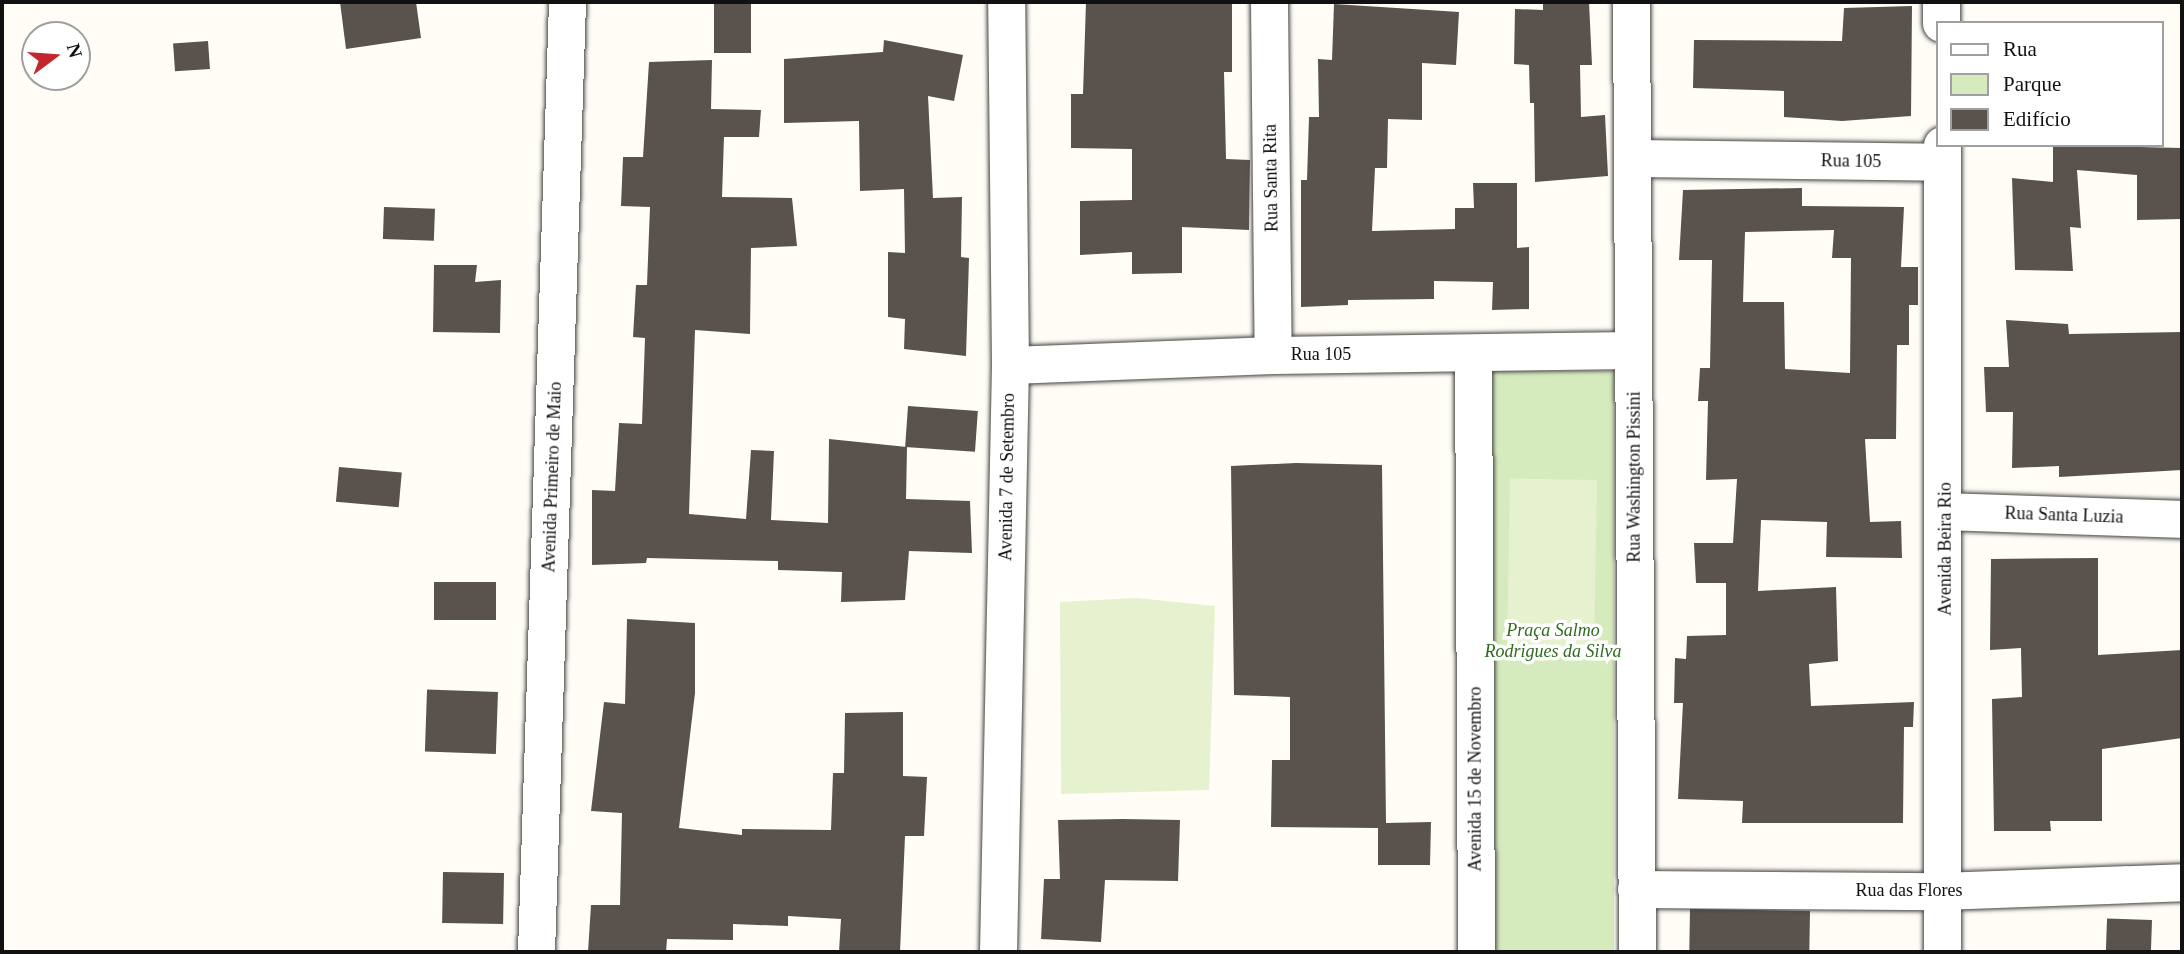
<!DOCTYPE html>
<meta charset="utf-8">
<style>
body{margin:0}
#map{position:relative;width:2184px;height:954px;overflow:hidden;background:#fffdf5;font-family:Georgia,serif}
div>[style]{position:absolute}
.green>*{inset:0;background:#d5ebbd;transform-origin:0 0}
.pitch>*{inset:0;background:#e6f2cf;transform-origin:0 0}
.building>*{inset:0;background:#5a524d;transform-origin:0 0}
.roads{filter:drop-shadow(0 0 2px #444) drop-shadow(0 0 2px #444)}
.street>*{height:37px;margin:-18.5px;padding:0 18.5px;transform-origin:18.5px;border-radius:18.5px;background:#fff}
span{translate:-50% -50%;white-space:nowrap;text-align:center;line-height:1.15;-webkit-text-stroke:7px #fff;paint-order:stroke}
.street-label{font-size:18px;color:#111}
.park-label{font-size:18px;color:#2f6b1f;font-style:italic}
.frame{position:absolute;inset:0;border:4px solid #111;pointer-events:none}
.legend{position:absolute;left:1936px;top:21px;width:228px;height:126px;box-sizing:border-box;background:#fff;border:2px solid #a0a0a0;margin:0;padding:9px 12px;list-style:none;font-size:21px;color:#111}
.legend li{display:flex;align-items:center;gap:14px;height:35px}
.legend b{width:35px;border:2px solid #a0a0a0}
.north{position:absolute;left:21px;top:21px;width:70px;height:70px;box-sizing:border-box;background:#fff;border:2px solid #a0a0a0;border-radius:50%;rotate:74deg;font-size:19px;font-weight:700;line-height:28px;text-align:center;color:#111}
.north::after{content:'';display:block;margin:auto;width:24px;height:32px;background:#c4262e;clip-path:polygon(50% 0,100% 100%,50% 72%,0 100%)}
</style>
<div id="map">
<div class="green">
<div style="left:1614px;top:371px;width:581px;height:124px;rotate:90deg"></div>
</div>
<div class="pitch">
<div style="left:1597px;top:480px;width:176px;height:87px;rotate:91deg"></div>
<div style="clip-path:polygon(1137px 598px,1215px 606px,1209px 790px,1061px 794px,1060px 602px)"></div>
</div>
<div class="building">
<div style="clip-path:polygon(340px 2px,416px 2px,421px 38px,346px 49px)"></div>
<div style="left:714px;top:2px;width:37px;height:51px"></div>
<div style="clip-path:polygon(1086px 2px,1232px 2px,1232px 72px,1224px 72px,1226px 159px,1250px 160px,1249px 230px,1182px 227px,1182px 273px,1132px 274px,1132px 252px,1080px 255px,1080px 201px,1132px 200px,1132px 149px,1071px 148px,1071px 94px,1083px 94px)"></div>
<div style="clip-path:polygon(1543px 2px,1589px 2px,1592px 65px,1580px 65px,1581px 117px,1605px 115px,1608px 176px,1535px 182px,1534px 103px,1530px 103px,1529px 65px,1514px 64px,1515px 9px,1543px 10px)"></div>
<div style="clip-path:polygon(1334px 4px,1459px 12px,1456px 65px,1422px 63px,1422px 120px,1388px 119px,1387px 168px,1375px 168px,1372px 231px,1455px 229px,1455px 208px,1474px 208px,1473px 183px,1517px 183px,1517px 248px,1529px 247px,1529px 309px,1492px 310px,1493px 282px,1434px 281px,1434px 299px,1348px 300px,1348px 305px,1301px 307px,1301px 180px,1307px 180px,1309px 117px,1319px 117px,1318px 59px,1332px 60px)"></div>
<div style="clip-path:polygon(1912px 6px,1911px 116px,1842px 121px,1784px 117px,1784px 91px,1693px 88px,1694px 40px,1842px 41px,1844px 8px)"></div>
<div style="clip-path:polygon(884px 40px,963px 55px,954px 101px,928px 96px,933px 198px,962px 197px,961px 257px,969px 258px,966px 356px,904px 349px,905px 319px,888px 317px,888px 252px,905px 253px,904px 189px,860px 191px,859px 121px,784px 123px,784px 59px,883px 52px)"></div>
<div style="left:208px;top:41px;width:28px;height:35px;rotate:86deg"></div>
<div style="clip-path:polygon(712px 60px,711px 109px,761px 110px,759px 137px,724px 137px,722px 197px,792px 198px,797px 246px,751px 248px,750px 334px,695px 330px,689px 514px,746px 519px,751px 450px,774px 451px,771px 520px,828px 523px,829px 439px,907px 447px,906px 499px,970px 501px,972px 553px,909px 551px,905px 600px,841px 602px,842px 572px,778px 570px,778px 561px,647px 558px,646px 563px,592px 565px,592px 490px,615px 491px,619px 423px,642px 424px,645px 338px,633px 337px,636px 285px,647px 285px,650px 207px,621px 206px,623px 157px,643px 157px,649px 62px)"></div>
<div style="clip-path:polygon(2053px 145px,2182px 148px,2182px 219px,2137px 220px,2137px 175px,2077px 170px,2081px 228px,2070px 227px,2073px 271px,2015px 270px,2012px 178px,2053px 182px)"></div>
<div style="clip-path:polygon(evenodd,1802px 188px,1802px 206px,1904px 207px,1901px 267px,1918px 267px,1918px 305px,1909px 305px,1909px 345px,1897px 345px,1896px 439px,1865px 439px,1870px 522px,1901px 521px,1902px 558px,1826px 557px,1827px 522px,1761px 520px,1758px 591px,1836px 587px,1838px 661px,1809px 664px,1811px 706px,1914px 702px,1913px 727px,1904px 727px,1903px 823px,1742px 823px,1743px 801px,1678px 799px,1683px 703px,1674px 703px,1675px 658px,1686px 659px,1687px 636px,1726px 635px,1726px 583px,1696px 583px,1694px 543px,1733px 543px,1737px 479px,1706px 480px,1708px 401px,1698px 401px,1700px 368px,1710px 368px,1712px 260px,1679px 260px,1683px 190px,1802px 188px,1834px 230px,1832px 258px,1851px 258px,1850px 373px,1785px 369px,1784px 302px,1743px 302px,1745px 232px,1834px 230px)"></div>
<div style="left:384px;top:207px;width:51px;height:32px;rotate:2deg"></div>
<div style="clip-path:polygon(434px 265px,477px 265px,475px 282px,501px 280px,500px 333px,433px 332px)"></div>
<div style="clip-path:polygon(2006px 320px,2068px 324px,2069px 334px,2182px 332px,2182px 470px,2059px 477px,2059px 466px,2012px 468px,2013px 412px,1986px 412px,1984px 367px,2009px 367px)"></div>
<div style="left:908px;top:406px;width:70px;height:41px;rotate:4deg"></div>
<div style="clip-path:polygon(1296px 463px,1382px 465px,1386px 823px,1431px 822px,1430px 865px,1378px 865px,1378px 828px,1271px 827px,1272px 760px,1290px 760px,1290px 697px,1234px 695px,1231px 466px)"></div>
<div style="left:339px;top:467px;width:63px;height:35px;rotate:5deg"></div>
<div style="clip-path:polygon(2098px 558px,2098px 655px,2182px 650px,2182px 738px,2102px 749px,2102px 821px,2050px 821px,2051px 831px,1994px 831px,1992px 699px,2022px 697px,2021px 648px,1990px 650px,1991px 559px)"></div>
<div style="left:434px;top:582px;width:62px;height:38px"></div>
<div style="clip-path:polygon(627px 619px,695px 623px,695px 693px,679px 828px,742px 835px,742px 829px,831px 830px,833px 773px,844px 773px,845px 713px,903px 712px,903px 776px,927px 777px,924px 836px,905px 836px,900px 952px,839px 952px,841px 919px,788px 916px,788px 926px,733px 924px,733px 940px,667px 939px,666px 952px,588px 952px,591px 905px,620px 905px,622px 813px,591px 811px,604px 702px,625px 704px)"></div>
<div style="left:498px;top:692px;width:62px;height:71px;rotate:92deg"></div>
<div style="clip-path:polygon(1123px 819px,1180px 820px,1178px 881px,1105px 880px,1101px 942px,1041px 939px,1044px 879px,1060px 879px,1058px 820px)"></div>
<div style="left:443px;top:872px;width:61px;height:51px;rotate:1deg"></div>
<div style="left:1810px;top:911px;width:41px;height:120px;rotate:91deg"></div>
<div style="left:2152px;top:920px;width:32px;height:45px;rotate:92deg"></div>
</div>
<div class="roads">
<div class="street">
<div style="left:1269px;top:2px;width:353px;rotate:89.4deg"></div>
<div style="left:1631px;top:2px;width:950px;rotate:89.64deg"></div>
<div style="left:1941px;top:2px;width:21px;rotate:90deg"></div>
<div style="left:1942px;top:145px;width:807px;rotate:90deg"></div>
<div style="left:1633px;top:158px;width:309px;rotate:0.7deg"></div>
<div style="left:1473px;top:353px;width:599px;rotate:89.71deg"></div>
<div style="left:1010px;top:365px;width:263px;rotate:-2.2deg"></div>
<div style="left:1273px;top:355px;width:360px;rotate:-0.8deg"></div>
<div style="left:1946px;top:511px;width:236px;rotate:1.9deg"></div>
<div style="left:1636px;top:889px;width:305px;rotate:0.4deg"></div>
<div style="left:1941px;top:891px;width:241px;rotate:-2.1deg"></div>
<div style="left:536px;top:952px;width:951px;rotate:-88.13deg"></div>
<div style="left:998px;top:952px;width:587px;rotate:-88.83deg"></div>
<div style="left:1010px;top:365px;width:363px;rotate:-90.6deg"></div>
</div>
</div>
<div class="street-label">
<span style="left:1851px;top:161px;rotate:1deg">Rua 105</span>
<span style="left:1271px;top:178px;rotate:-91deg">Rua Santa Rita</span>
<span style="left:1321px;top:354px">Rua 105</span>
<span style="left:552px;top:477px;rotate:-88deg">Avenida Primeiro de Maio</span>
<span style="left:1007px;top:477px;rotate:-89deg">Avenida 7 de Setembro</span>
<span style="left:1634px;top:477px;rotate:-90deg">Rua Washington Pissini</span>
<span style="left:2064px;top:515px;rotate:2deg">Rua Santa Luzia</span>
<span style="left:1945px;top:549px;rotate:-90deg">Avenida Beira Rio</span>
<span style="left:1475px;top:779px;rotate:-90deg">Avenida 15 de Novembro</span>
<span style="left:1909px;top:890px">Rua das Flores</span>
</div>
<div class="park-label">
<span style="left:1553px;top:641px">Praça Salmo<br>Rodrigues da Silva</span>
</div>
<div class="frame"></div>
<ul class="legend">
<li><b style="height:9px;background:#fff"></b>Rua</li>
<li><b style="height:19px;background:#d5ebbd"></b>Parque</li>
<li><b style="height:19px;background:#5a524d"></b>Edifício</li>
</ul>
<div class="north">N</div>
</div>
